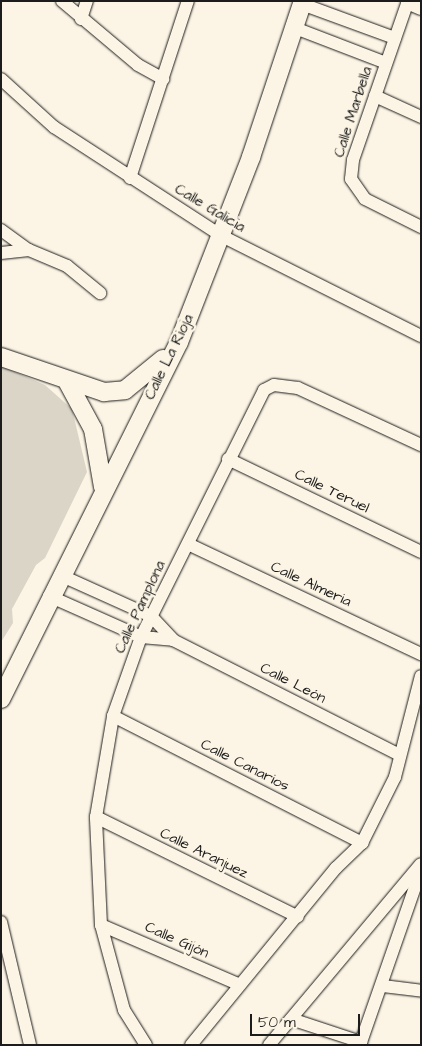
<!DOCTYPE html>
<meta charset="utf-8">
<style>
body{margin:0}
#map{position:relative;width:422px;height:1046px;overflow:hidden;background:#fcf5e5;font-family:"Architects Daughter",sans-serif}
div>[style]{position:absolute}
.green>*{inset:0;background:#dbd5c8}
.roads{filter:drop-shadow(0 0 1px #1c1c1c) drop-shadow(0 0 1px #1c1c1c)}
.street>*{height:12px;margin:-6px;padding:0 6px;transform-origin:6px;border-radius:6px;background:#fcf5e5}
.secondary>*{height:18px;margin:-9px;padding:0 9px;transform-origin:9px;border-radius:9px;background:#fcf5e5}
span{translate:-50% -50%;white-space:nowrap;text-align:center;line-height:1.15;-webkit-text-stroke:5px #fcf5e5;paint-order:stroke}
.street-label{font-size:15px;color:#1c1c1c}
.frame{position:absolute;inset:0;border:2px solid #1c1c1c;pointer-events:none}
.scale{position:absolute;left:250px;top:1014px;width:110px;height:22px;box-sizing:border-box;border:2px solid #1c1c1c;border-top:0;padding-left:6px;font-size:15px;line-height:18px;white-space:nowrap;color:#1c1c1c;-webkit-text-stroke:4px #fcf5e5;paint-order:stroke}
</style>
<div id="map">
<div class="green">
<div style="clip-path:polygon(1px 366px,45px 385px,72px 409px,87px 472px,45px 558px,36px 565px,12px 609px,13px 623px,1px 642px)"></div>
</div>
<div class="roads">
<div class="street">
<div style="left:62px;top:1px;width:99px;rotate:40.1deg"></div>
<div style="left:138px;top:65px;width:29px;rotate:29deg"></div>
<div style="left:408px;top:1px;width:168px;rotate:109.1deg"></div>
<div style="left:353px;top:160px;width:19px;rotate:96deg"></div>
<div style="left:351px;top:179px;width:24px;rotate:55deg"></div>
<div style="left:365px;top:199px;width:63px;rotate:26.6deg"></div>
<div style="left:407px;top:3px;width:15px;rotate:23deg"></div>
<div style="left:302px;top:4px;width:99px;rotate:20.1deg"></div>
<div style="left:81px;top:19px;width:19px;rotate:-72deg"></div>
<div style="left:295px;top:28px;width:97px;rotate:21deg"></div>
<div style="left:1px;top:79px;width:72px;rotate:42.2deg"></div>
<div style="left:54px;top:127px;width:200px;rotate:33deg"></div>
<div style="left:222px;top:236px;width:223px;rotate:26.7deg"></div>
<div style="left:375px;top:96px;width:51px;rotate:24.5deg"></div>
<div style="left:130px;top:178px;width:186px;rotate:-71.9deg"></div>
<div style="left:1px;top:230px;width:34px;rotate:36deg"></div>
<div style="left:29px;top:250px;width:41px;rotate:22.8deg"></div>
<div style="left:67px;top:266px;width:43px;rotate:39.3deg"></div>
<div style="left:1px;top:253px;width:28px;rotate:-6deg"></div>
<div style="left:228px;top:459px;width:214px;rotate:25.7deg"></div>
<div style="left:188px;top:544px;width:258px;rotate:25.3deg"></div>
<div style="left:60px;top:575px;width:100px;rotate:24.3deg"></div>
<div style="left:151px;top:616px;width:33px;rotate:47deg"></div>
<div style="left:173px;top:640px;width:252px;rotate:26.9deg"></div>
<div style="left:49px;top:596px;width:101px;rotate:24deg"></div>
<div style="left:141px;top:637px;width:32px;rotate:5deg"></div>
<div style="left:113px;top:716px;width:280px;rotate:27deg"></div>
<div style="left:96px;top:817px;width:225px;rotate:26.3deg"></div>
<div style="left:1px;top:922px;width:126px;rotate:76.7deg"></div>
<div style="left:101px;top:925px;width:151px;rotate:23.3deg"></div>
<div style="left:383px;top:986px;width:38px;rotate:7deg"></div>
<div style="left:291px;top:1019px;width:74px;rotate:18.2deg"></div>
<div style="left:146px;top:1045px;width:41px;rotate:-122.2deg"></div>
<div style="left:124px;top:1010px;width:88px;rotate:-105.1deg"></div>
<div style="left:101px;top:925px;width:108px;rotate:-92.7deg"></div>
<div style="left:96px;top:817px;width:102px;rotate:-80.4deg"></div>
<div style="left:113px;top:716px;width:84px;rotate:-70.5deg"></div>
<div style="left:141px;top:637px;width:276px;rotate:-63.5deg"></div>
<div style="left:264px;top:390px;width:11px;rotate:-27deg"></div>
<div style="left:274px;top:385px;width:24px;rotate:7deg"></div>
<div style="left:298px;top:388px;width:136px;rotate:24.9deg"></div>
<div style="left:191px;top:1045px;width:229px;rotate:-50.7deg"></div>
<div style="left:336px;top:868px;width:36px;rotate:-44deg"></div>
<div style="left:362px;top:843px;width:74px;rotate:-63.4deg"></div>
<div style="left:395px;top:777px;width:104px;rotate:-75.6deg"></div>
<div style="left:269px;top:1045px;width:236px;rotate:-50deg"></div>
<div style="left:360px;top:1045px;width:185px;rotate:-70.8deg"></div>
</div>
<div class="secondary">
<div style="left:1px;top:357px;width:109px;rotate:18.8deg"></div>
<div style="left:104px;top:392px;width:21px;rotate:-5deg"></div>
<div style="left:125px;top:390px;width:49px;rotate:-39.2deg"></div>
<div style="left:68px;top:383px;width:52px;rotate:61.5deg"></div>
<div style="left:93px;top:429px;width:59px;rotate:80.2deg"></div>
<div style="left:1px;top:699px;width:399px;rotate:-63.5deg"></div>
<div style="left:179px;top:342px;width:199px;rotate:-68.7deg"></div>
<div style="left:251px;top:157px;width:164px;rotate:-71.6deg"></div>
</div>
</div>
<div class="street-label">
<span style="left:353px;top:112px;rotate:-72deg">Calle Marbella</span>
<span style="left:210px;top:208px;rotate:31deg">Calle Galicia</span>
<span style="left:169px;top:357px;rotate:-64deg">Calle La Rioja</span>
<span style="left:332px;top:491px;rotate:26deg">Calle Teruel</span>
<span style="left:311px;top:584px;rotate:25deg">Calle Almeria</span>
<span style="left:140px;top:607px;rotate:-65deg">Calle Pamplona</span>
<span style="left:293px;top:683px;rotate:27deg">Calle León</span>
<span style="left:245px;top:765px;rotate:27deg">Calle Canarios</span>
<span style="left:204px;top:853px;rotate:26deg">Calle Aranjuez</span>
<span style="left:177px;top:940px;rotate:24deg">Calle Gijón</span>
</div>
<div class="frame"></div>
<div class="scale">50 m</div>
</div>
